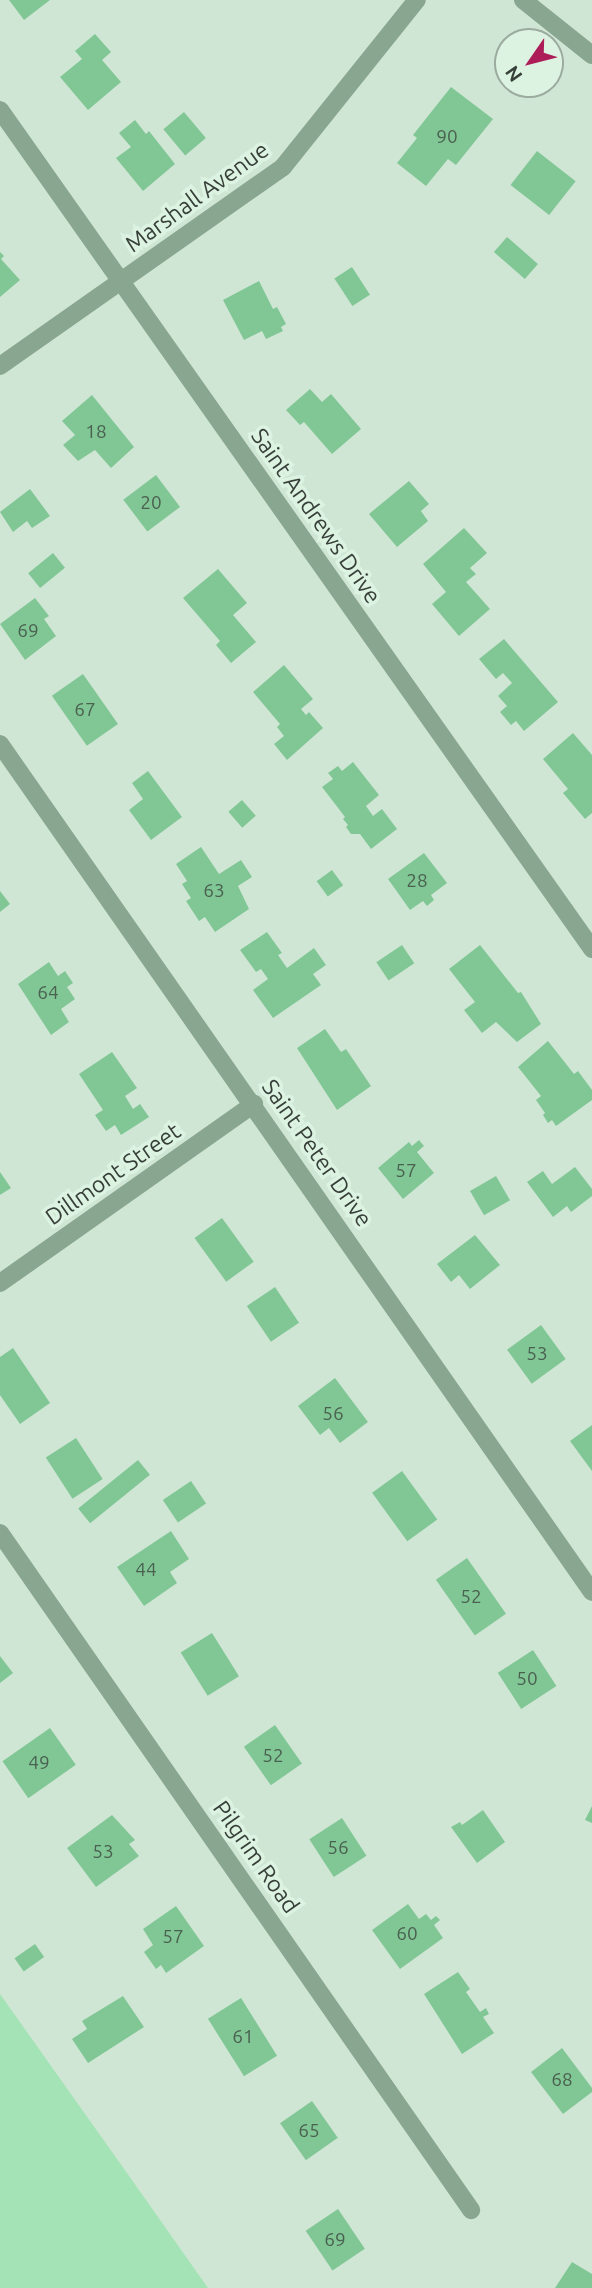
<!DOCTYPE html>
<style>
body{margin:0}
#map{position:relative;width:592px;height:2288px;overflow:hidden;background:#d0e6d5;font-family:Ubuntu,sans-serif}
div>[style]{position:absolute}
.green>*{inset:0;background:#a4e3b5}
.building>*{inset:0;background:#81c795;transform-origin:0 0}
.minor>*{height:18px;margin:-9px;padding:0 9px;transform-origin:9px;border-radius:9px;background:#89a690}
span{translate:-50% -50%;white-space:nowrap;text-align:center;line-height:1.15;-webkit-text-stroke:7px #ddf3e2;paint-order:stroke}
.number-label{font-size:19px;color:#4a6150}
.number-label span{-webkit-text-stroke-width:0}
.street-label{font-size:23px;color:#373f39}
.north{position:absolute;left:494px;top:28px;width:70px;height:70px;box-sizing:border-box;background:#ddf3e2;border:2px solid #9bab9e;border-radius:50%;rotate:235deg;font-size:19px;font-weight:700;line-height:28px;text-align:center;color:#373f39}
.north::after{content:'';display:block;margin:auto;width:24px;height:32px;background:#ad1e59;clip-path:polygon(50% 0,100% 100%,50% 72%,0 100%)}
</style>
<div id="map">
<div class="green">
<div style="clip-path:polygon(0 1994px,127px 2173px,208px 2288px,0 2288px)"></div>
</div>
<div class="building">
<div style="clip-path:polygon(9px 0,50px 0,24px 20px)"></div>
<div style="clip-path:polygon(95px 34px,111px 52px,102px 60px,121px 82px,88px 110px,60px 77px,82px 59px,75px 51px)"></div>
<div style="clip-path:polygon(451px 87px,493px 119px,456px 165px,448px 159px,426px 186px,397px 163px,417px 138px,413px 135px)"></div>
<div style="left:184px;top:112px;width:34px;height:27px;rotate:50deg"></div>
<div style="clip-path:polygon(135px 120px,146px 134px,149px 131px,175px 164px,143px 191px,116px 158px,131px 147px,119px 133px)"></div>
<div style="left:537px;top:151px;width:49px;height:43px;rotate:38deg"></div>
<div style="left:507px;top:237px;width:41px;height:20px;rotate:41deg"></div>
<div style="clip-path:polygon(0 252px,4px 256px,1px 259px,20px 280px,0 297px)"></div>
<div style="left:352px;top:267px;width:33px;height:21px;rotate:57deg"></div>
<div style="clip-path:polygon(259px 281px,273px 309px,277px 307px,286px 324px,281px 327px,283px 331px,266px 339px,262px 331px,244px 340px,223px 300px)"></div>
<div style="clip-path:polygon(310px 389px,322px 402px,331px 394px,361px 429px,332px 454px,304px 422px,300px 425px,286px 410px)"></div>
<div style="clip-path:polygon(92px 395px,134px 447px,111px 468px,95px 450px,78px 461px,63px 445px,75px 435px,62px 421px)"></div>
<div style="left:156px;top:475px;width:40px;height:41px;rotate:53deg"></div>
<div style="clip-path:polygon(409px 481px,429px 504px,421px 511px,428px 521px,397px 547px,369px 514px)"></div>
<div style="clip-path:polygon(30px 489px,50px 516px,32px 528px,27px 521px,13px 532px,0 512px)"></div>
<div style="clip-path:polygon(464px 528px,487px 553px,470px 568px,476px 574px,466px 582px,490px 609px,459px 636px,432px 604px,446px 592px,423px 564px)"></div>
<div style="left:53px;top:553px;width:19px;height:32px;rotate:51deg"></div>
<div style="clip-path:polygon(218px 569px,247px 603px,233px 615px,256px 642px,231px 663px,216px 645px,220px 641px,183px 598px)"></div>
<div style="clip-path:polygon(35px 598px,49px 616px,44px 619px,56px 636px,25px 660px,0 624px)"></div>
<div style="clip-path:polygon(504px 639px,558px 702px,524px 731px,516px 721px,511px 725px,500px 712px,507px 706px,498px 696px,512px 683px,503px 673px,496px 679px,479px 659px)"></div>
<div style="clip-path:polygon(284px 665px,313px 699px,301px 709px,306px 715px,309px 712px,323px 728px,287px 760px,274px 744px,284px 736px,277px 727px,280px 724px,253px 692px)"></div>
<div style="left:83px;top:674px;width:61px;height:38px;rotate:55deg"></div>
<div style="clip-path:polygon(573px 733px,592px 755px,592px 813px,585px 819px,563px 793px,568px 789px,543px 759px)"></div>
<div style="clip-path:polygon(353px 762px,379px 795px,366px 806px,373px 816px,382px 809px,397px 829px,371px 849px,360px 834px,351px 834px,346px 827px,348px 825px,343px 819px,345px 817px,322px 787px,333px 779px,328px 773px,338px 766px,342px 771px)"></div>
<div style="clip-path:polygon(148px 771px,182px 817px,151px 840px,129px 810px,143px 799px,132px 783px)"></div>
<div style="left:242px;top:800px;width:21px;height:18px;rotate:49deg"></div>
<div style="clip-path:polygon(201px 847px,219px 874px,241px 860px,252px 877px,238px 886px,249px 909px,215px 932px,205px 917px,199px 921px,186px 901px,191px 898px,182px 884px,187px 881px,176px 864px)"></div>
<div style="clip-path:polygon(424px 853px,447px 883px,431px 895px,434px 900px,427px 906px,423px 901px,410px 910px,388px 879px)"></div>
<div style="left:332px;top:870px;width:19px;height:19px;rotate:54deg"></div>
<div style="clip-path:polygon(0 891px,10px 904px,0 912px)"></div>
<div style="clip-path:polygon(267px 932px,282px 953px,278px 955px,287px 968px,314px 948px,326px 965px,313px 974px,321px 985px,273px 1018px,253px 990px,268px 979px,261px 969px,256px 972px,240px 950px)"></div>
<div style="left:402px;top:945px;width:22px;height:31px;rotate:56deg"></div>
<div style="clip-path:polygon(480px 945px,518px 993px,521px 992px,541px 1024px,517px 1042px,496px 1022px,482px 1033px,464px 1010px,475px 1002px,449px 969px)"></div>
<div style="clip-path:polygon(49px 962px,58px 976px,65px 971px,73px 983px,67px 987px,75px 999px,61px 1009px,69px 1022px,51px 1035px,18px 984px)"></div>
<div style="clip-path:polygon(325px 1029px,341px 1052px,346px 1049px,371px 1086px,337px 1110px,297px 1048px)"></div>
<div style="clip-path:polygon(548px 1041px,574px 1074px,578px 1071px,592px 1090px,592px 1100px,556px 1126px,552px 1120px,548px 1123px,543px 1115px,545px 1113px,536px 1100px,541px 1096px,518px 1067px)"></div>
<div style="clip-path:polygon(112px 1052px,137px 1088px,125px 1096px,133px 1109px,140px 1104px,149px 1117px,121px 1135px,115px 1125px,106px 1131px,95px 1115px,103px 1110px,79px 1074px)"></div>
<div style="clip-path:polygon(419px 1140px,424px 1146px,417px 1152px,434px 1173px,403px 1199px,378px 1168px,409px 1142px,412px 1146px)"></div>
<div style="clip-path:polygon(575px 1167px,592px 1189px,592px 1196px,571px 1212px,567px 1206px,553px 1217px,527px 1182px,543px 1171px,552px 1184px)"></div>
<div style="clip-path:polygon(0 1172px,11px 1188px,0 1195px)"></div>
<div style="left:496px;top:1176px;width:28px;height:30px;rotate:60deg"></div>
<div style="left:222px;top:1218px;width:54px;height:34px;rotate:54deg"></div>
<div style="clip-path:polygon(475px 1235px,500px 1265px,470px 1289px,459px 1275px,451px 1282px,437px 1264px)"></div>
<div style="left:275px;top:1287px;width:43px;height:34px;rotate:56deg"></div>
<div style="left:541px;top:1325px;width:42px;height:42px;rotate:54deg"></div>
<div style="clip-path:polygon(13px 1348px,50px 1403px,20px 1424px,0 1395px,0 1357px)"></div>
<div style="clip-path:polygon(335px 1378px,368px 1422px,340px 1443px,329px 1428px,320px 1435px,298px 1406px)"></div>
<div style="clip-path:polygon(592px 1425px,592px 1471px,570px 1441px)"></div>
<div style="left:76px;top:1438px;width:49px;height:36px;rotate:57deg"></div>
<div style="left:138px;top:1460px;width:19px;height:77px;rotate:51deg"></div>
<div style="left:402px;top:1471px;width:60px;height:37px;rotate:54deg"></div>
<div style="left:191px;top:1481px;width:27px;height:34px;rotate:56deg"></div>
<div style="clip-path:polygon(171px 1531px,189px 1559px,170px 1572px,177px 1583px,144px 1606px,117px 1567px)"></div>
<div style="left:467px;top:1558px;width:68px;height:38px;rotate:55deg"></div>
<div style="left:212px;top:1633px;width:51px;height:37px;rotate:58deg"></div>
<div style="left:533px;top:1650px;width:43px;height:42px;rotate:57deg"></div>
<div style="clip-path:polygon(0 1656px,13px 1673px,0 1683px)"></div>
<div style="left:275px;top:1725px;width:47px;height:38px;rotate:55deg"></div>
<div style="left:50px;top:1728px;width:45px;height:58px;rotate:55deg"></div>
<div style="clip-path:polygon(592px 1806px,592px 1823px,585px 1820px)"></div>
<div style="clip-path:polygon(483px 1810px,505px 1842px,477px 1863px,451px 1827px,460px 1822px,462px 1825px)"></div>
<div style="clip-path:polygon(112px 1815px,135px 1840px,129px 1844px,139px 1856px,96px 1887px,67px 1848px)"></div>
<div style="left:342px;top:1818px;width:45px;height:39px;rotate:57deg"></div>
<div style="clip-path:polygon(408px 1904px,419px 1919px,426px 1914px,431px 1920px,436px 1916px,440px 1920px,434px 1925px,443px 1938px,400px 1969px,372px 1930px)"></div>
<div style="clip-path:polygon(176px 1906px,204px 1946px,166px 1973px,161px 1965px,156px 1969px,144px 1952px,153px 1945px,143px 1929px)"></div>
<div style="left:35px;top:1944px;width:16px;height:25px;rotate:55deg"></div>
<div style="clip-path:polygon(458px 1972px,470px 1989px,466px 1992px,480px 2012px,486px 2008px,489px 2014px,483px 2017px,494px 2033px,462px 2054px,424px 1994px)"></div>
<div style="clip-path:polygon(123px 1996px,144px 2027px,88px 2063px,72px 2039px,87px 2029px,82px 2021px)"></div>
<div style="left:241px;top:1998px;width:68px;height:39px;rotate:58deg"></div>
<div style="clip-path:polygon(562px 2048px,592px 2088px,592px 2092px,563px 2114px,531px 2072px)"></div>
<div style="left:312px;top:2101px;width:45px;height:39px;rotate:55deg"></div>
<div style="left:338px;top:2209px;width:48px;height:39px;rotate:56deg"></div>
<div style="clip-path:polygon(572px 2262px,592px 2274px,592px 2288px,555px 2288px)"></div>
</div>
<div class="minor">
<div style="left:523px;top:0;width:88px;rotate:38.6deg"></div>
<div style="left:0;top:110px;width:1027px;rotate:54.79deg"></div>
<div style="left:0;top:366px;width:346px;rotate:-35.1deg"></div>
<div style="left:283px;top:167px;width:214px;rotate:-51.3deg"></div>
<div style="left:0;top:744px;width:1034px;rotate:55.08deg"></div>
<div style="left:0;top:1283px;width:311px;rotate:-35.2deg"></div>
<div style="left:0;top:1533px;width:825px;rotate:55.17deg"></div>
</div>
<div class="number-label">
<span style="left:447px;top:137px">90</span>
<span style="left:96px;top:432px">18</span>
<span style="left:151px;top:503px">20</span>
<span style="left:28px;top:631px">69</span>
<span style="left:85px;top:710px">67</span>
<span style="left:417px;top:881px">28</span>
<span style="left:214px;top:891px">63</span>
<span style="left:48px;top:993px">64</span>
<span style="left:406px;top:1171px">57</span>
<span style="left:537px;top:1354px">53</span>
<span style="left:333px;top:1414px">56</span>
<span style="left:146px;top:1570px">44</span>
<span style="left:471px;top:1597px">52</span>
<span style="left:527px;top:1679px">50</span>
<span style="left:273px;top:1756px">52</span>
<span style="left:39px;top:1763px">49</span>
<span style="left:338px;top:1848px">56</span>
<span style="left:103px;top:1852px">53</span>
<span style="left:407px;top:1934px">60</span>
<span style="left:173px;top:1937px">57</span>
<span style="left:243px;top:2037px">61</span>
<span style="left:562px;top:2080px">68</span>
<span style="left:309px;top:2131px">65</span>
<span style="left:335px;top:2240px">69</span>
</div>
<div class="street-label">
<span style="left:197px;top:197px;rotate:-36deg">Marshall Avenue</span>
<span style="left:316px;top:516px;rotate:55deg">Saint Andrews Drive</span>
<span style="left:317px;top:1153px;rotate:55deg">Saint Peter Drive</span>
<span style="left:113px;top:1174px;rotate:-35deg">Dillmont Street</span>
<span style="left:256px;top:1857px;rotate:55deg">Pilgrim Road</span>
</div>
<div class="north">N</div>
</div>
